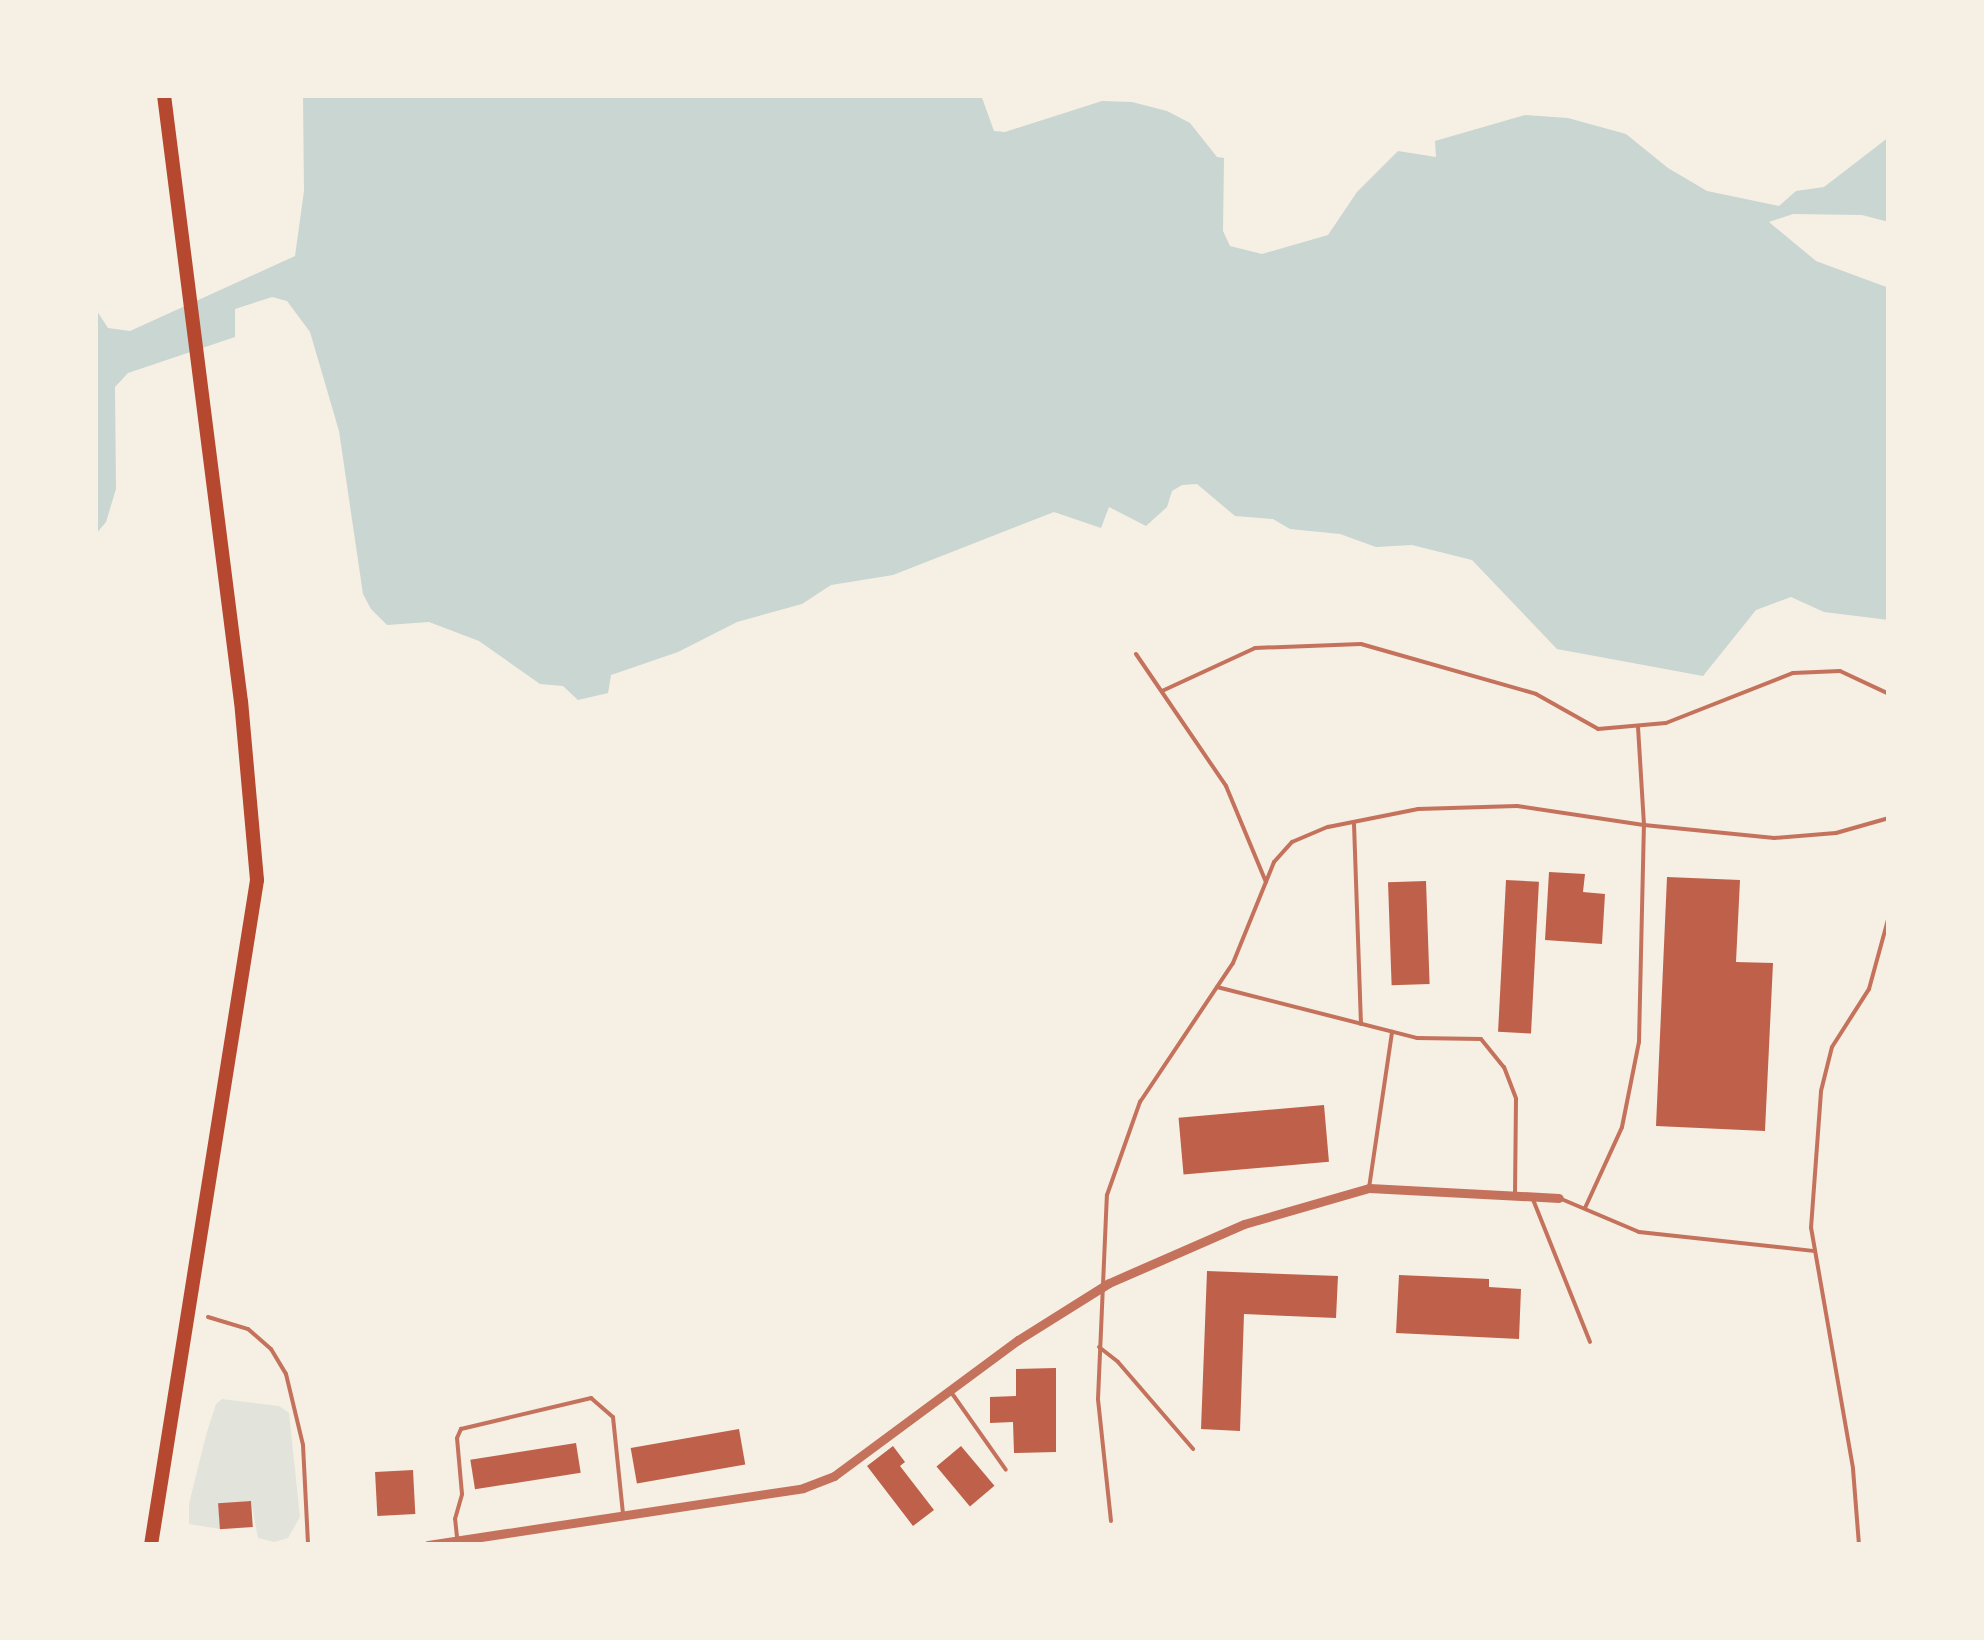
<!DOCTYPE html>
<style>
body{margin:0}
#map{position:relative;width:1984px;height:1640px;overflow:hidden;background:#f6efe4;font-family:Commissioner,sans-serif}
div>[style]{position:absolute}
.green>*{inset:0;background:#e2e4dc}
.water>*{inset:0;background:#c9d6d2}
.building>*{inset:0;background:#bf614a;transform-origin:0 0}
.service>*{height:4px;margin:-2px;padding:0 2px;transform-origin:2px;border-radius:2px;background:#c5725c}
.minor>*{height:9px;margin:-4.5px;padding:0 4.5px;transform-origin:4.5px;border-radius:4.5px;background:#c5725c}
.primary>*{height:14px;margin:-7px;padding:0 7px;transform-origin:7px;border-radius:7px;background:#b5482f}
span{translate:-50% -50%;white-space:nowrap;text-align:center;line-height:1.15;-webkit-text-stroke:10px #f6efe4;paint-order:stroke}
.frame{position:absolute;inset:0;border:98px solid #f6efe4;pointer-events:none}
</style>
<div id="map">
<div class="green">
<div style="clip-path:polygon(222px 1399px,279px 1406px,289px 1413px,300px 1517px,288px 1538px,274px 1542px,258px 1538px,251px 1501px,219px 1504px,220px 1529px,189px 1524px,189px 1504px,206px 1435px,216px 1404px)"></div>
</div>
<div class="water">
<div style="clip-path:polygon(303px 95px,981px 95px,994px 131px,1005px 132px,1102px 101px,1132px 102px,1167px 111px,1190px 123px,1217px 157px,1224px 158px,1223px 231px,1230px 246px,1262px 254px,1328px 235px,1357px 192px,1398px 151px,1436px 157px,1435px 141px,1525px 115px,1568px 118px,1626px 134px,1668px 168px,1707px 191px,1779px 206px,1796px 191px,1824px 187px,1889px 137px,1889px 222px,1862px 215px,1793px 214px,1769px 222px,1816px 261px,1889px 288px,1889px 620px,1824px 612px,1791px 597px,1756px 610px,1703px 676px,1557px 649px,1472px 560px,1412px 545px,1376px 547px,1340px 534px,1290px 529px,1273px 519px,1235px 516px,1197px 484px,1182px 485px,1172px 491px,1167px 507px,1146px 526px,1109px 507px,1101px 528px,1054px 512px,893px 575px,831px 585px,802px 604px,737px 622px,678px 652px,611px 675px,608px 693px,578px 700px,563px 686px,540px 684px,479px 641px,429px 622px,387px 625px,371px 609px,363px 594px,339px 431px,310px 332px,287px 301px,272px 297px,235px 309px,235px 337px,128px 373px,115px 387px,116px 489px,106px 522px,95px 535px,95px 308px,108px 328px,130px 331px,295px 256px,304px 191px)"></div>
</div>
<div class="building">
<div style="clip-path:polygon(1549px 872px,1585px 874px,1583px 892px,1605px 894px,1602px 944px,1545px 940px)"></div>
<div style="clip-path:polygon(1667px 877px,1740px 880px,1736px 962px,1773px 963px,1765px 1131px,1656px 1126px)"></div>
<div style="left:1506px;top:880px;width:33px;height:152px;rotate:3deg"></div>
<div style="left:1426px;top:881px;width:103px;height:38px;rotate:88deg"></div>
<div style="left:1324px;top:1105px;width:57px;height:146px;rotate:85deg"></div>
<div style="clip-path:polygon(1207px 1271px,1338px 1276px,1336px 1318px,1244px 1314px,1240px 1431px,1201px 1429px)"></div>
<div style="clip-path:polygon(1399px 1275px,1489px 1279px,1489px 1287px,1521px 1289px,1519px 1339px,1396px 1333px)"></div>
<div style="clip-path:polygon(1056px 1368px,1056px 1452px,1014px 1453px,1013px 1422px,990px 1423px,990px 1397px,1016px 1396px,1016px 1369px)"></div>
<div style="left:739px;top:1429px;width:36px;height:110px;rotate:80deg"></div>
<div style="left:576px;top:1443px;width:30px;height:107px;rotate:81deg"></div>
<div style="clip-path:polygon(893px 1446px,905px 1462px,900px 1466px,934px 1510px,913px 1526px,867px 1466px)"></div>
<div style="left:961px;top:1446px;width:52px;height:32px;rotate:50deg"></div>
<div style="left:413px;top:1470px;width:44px;height:38px;rotate:87deg"></div>
<div style="left:251px;top:1501px;width:26px;height:33px;rotate:86deg"></div>
</div>
<div class="service">
<div style="left:1136px;top:654px;width:160px;rotate:55.7deg"></div>
<div style="left:1226px;top:786px;width:104px;rotate:67.4deg"></div>
<div style="left:1162px;top:691px;width:102px;rotate:-24.8deg"></div>
<div style="left:1255px;top:648px;width:106px;rotate:-2.2deg"></div>
<div style="left:1361px;top:644px;width:182px;rotate:15.9deg"></div>
<div style="left:1536px;top:694px;width:71px;rotate:29.4deg"></div>
<div style="left:1598px;top:729px;width:68px;rotate:-5deg"></div>
<div style="left:1666px;top:723px;width:136px;rotate:-21.5deg"></div>
<div style="left:1793px;top:673px;width:47px;rotate:-2.4deg"></div>
<div style="left:1840px;top:671px;width:54px;rotate:25.1deg"></div>
<div style="left:1354px;top:824px;width:200px;rotate:88deg"></div>
<div style="left:1217px;top:987px;width:206px;rotate:14.3deg"></div>
<div style="left:1417px;top:1038px;width:64px;rotate:0.9deg"></div>
<div style="left:1481px;top:1039px;width:36px;rotate:51deg"></div>
<div style="left:1504px;top:1067px;width:34px;rotate:69deg"></div>
<div style="left:1516px;top:1099px;width:93px;rotate:90.6deg"></div>
<div style="left:1369px;top:1188px;width:158px;rotate:-81.6deg"></div>
<div style="left:1532px;top:1197px;width:156px;rotate:68.2deg"></div>
<div style="left:1559px;top:1198px;width:87px;rotate:23deg"></div>
<div style="left:1639px;top:1232px;width:177px;rotate:6.2deg"></div>
<div style="left:1585px;top:1208px;width:89px;rotate:-65.4deg"></div>
<div style="left:1622px;top:1127px;width:87px;rotate:-78.7deg"></div>
<div style="left:1639px;top:1042px;width:217px;rotate:-88.7deg"></div>
<div style="left:1644px;top:825px;width:131px;rotate:5.7deg"></div>
<div style="left:1774px;top:838px;width:62px;rotate:-4.6deg"></div>
<div style="left:1836px;top:833px;width:55px;rotate:-15.8deg"></div>
<div style="left:208px;top:1317px;width:42px;rotate:16.7deg"></div>
<div style="left:248px;top:1329px;width:30px;rotate:41deg"></div>
<div style="left:271px;top:1349px;width:29px;rotate:59deg"></div>
<div style="left:286px;top:1374px;width:73px;rotate:76.5deg"></div>
<div style="left:303px;top:1445px;width:100px;rotate:87.1deg"></div>
<div style="left:1099px;top:1347px;width:24px;rotate:38deg"></div>
<div style="left:1118px;top:1362px;width:115px;rotate:49.2deg"></div>
<div style="left:951px;top:1392px;width:95px;rotate:54.8deg"></div>
<div style="left:1111px;top:1521px;width:123px;rotate:-96.1deg"></div>
<div style="left:1098px;top:1399px;width:204px;rotate:-87.5deg"></div>
<div style="left:1107px;top:1195px;width:99px;rotate:-70.5deg"></div>
<div style="left:1140px;top:1102px;width:167px;rotate:-56.2deg"></div>
<div style="left:1233px;top:963px;width:109px;rotate:-67.9deg"></div>
<div style="left:1274px;top:862px;width:27px;rotate:-48deg"></div>
<div style="left:1292px;top:842px;width:39px;rotate:-23deg"></div>
<div style="left:1328px;top:827px;width:92px;rotate:-11.3deg"></div>
<div style="left:1418px;top:809px;width:99px;rotate:-1.7deg"></div>
<div style="left:1517px;top:806px;width:128px;rotate:8.5deg"></div>
<div style="left:1644px;top:825px;width:99px;rotate:-93.5deg"></div>
<div style="left:457px;top:1537px;width:18px;rotate:-96deg"></div>
<div style="left:455px;top:1519px;width:26px;rotate:-74deg"></div>
<div style="left:462px;top:1494px;width:56px;rotate:-95.1deg"></div>
<div style="left:457px;top:1438px;width:10px;rotate:-66deg"></div>
<div style="left:461px;top:1429px;width:134px;rotate:-13.4deg"></div>
<div style="left:591px;top:1398px;width:29px;rotate:41deg"></div>
<div style="left:613px;top:1417px;width:97px;rotate:84.1deg"></div>
<div style="left:1859px;top:1545px;width:77px;rotate:-94.5deg"></div>
<div style="left:1853px;top:1468px;width:244px;rotate:-99.9deg"></div>
<div style="left:1811px;top:1228px;width:137px;rotate:-85.8deg"></div>
<div style="left:1821px;top:1091px;width:45px;rotate:-76deg"></div>
<div style="left:1832px;top:1047px;width:69px;rotate:-57.5deg"></div>
<div style="left:1869px;top:989px;width:76px;rotate:-74.7deg"></div>
</div>
<div class="minor">
<div style="left:428px;top:1545px;width:379px;rotate:-8.6deg"></div>
<div style="left:803px;top:1488px;width:33px;rotate:-21deg"></div>
<div style="left:834px;top:1476px;width:229px;rotate:-36.5deg"></div>
<div style="left:1018px;top:1340px;width:107px;rotate:-32.1deg"></div>
<div style="left:1109px;top:1283px;width:147px;rotate:-23.6deg"></div>
<div style="left:1244px;top:1224px;width:130px;rotate:-16.1deg"></div>
<div style="left:1369px;top:1188px;width:190px;rotate:3deg"></div>
</div>
<div class="primary">
<div style="left:151px;top:1545px;width:673px;rotate:-80.94deg"></div>
<div style="left:257px;top:880px;width:179px;rotate:-95.1deg"></div>
<div style="left:241px;top:702px;width:612px;rotate:-97.23deg"></div>
</div>
<div class="frame"></div>
</div>
